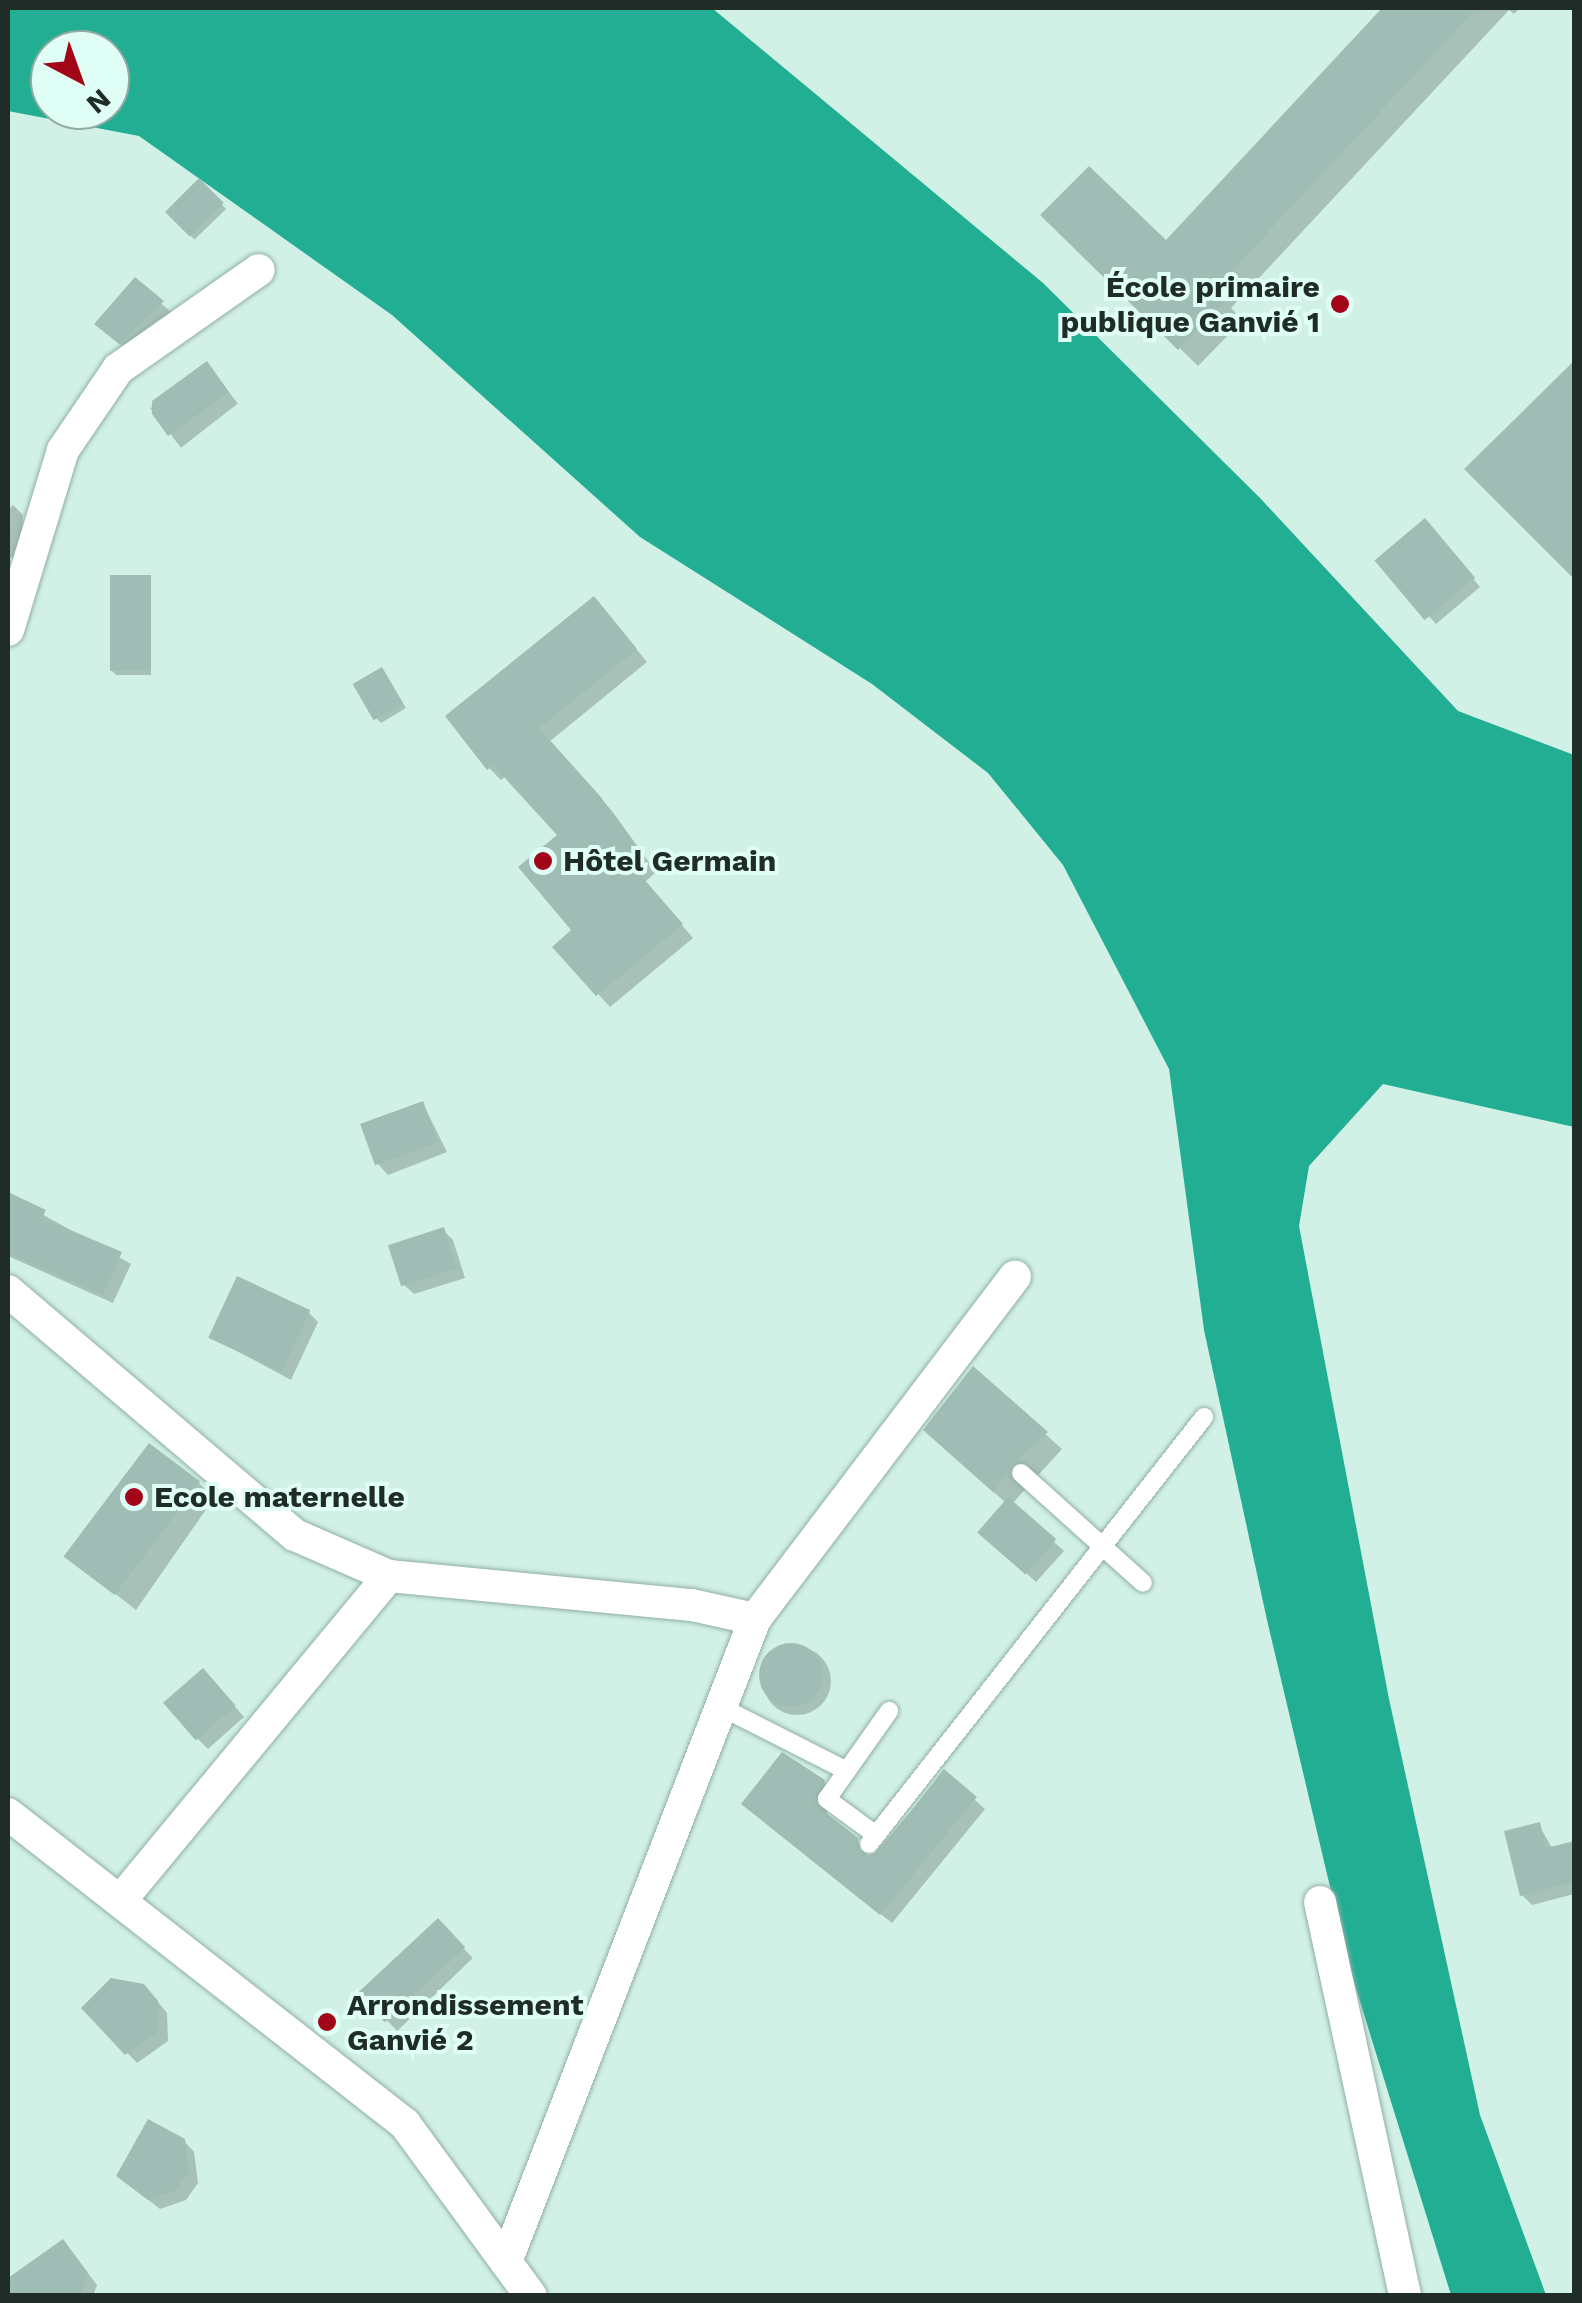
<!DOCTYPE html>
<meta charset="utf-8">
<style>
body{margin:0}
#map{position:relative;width:1582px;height:2303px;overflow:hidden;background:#d1f1e7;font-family:"Work Sans",sans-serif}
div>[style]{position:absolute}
.water>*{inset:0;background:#21ae93}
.shadow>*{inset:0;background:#0003;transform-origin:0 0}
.round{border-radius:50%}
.building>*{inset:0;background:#a0bdb5;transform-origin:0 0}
.roads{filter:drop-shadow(0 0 2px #91aea6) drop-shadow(0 0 2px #91aea6)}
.lane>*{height:18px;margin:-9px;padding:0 9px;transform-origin:9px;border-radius:9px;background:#fff}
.street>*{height:32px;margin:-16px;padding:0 16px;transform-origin:16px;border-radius:16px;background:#fff}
.dots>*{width:28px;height:28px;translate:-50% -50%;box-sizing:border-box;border:5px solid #dffef5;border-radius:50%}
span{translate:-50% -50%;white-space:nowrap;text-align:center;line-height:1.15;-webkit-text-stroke:8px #dffef5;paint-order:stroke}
.poi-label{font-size:30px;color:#202c28;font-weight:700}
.right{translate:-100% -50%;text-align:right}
.left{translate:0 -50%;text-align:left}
.frame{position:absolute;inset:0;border:10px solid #202c28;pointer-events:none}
.north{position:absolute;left:30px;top:30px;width:100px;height:100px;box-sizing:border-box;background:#dffef5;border:2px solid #93aaa3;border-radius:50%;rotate:139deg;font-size:28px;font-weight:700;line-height:40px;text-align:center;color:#202c28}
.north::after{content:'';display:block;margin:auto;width:35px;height:45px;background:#a20517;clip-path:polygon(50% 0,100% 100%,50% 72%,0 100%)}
</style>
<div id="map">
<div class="water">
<div style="clip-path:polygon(evenodd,8px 8px,712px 8px,1043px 283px,1260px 498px,1458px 711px,1574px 755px,1574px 1127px,1383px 1084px,1309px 1166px,1299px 1226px,1389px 1699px,1480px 2115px,1546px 2295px,1451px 2295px,1348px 1963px,1267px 1620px,1204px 1330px,1169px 1069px,1063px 865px,988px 773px,872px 684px,640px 537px,392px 315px,139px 136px,8px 111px,8px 8px,50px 50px,110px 50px,110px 110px,50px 110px,50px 50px)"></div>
</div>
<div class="shadow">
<div style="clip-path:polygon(1385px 8px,1520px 8px,1514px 14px,1509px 10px,1231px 308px,1243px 320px,1198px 366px,1044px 215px,1166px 244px)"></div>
<div style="left:199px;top:181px;width:39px;height:44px;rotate:46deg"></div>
<div style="clip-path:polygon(135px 280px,172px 313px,130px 353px,108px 334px)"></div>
<div style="clip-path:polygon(1574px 361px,1574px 478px,1562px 489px,1574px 501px,1574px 574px,1468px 469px)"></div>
<div style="left:207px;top:364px;width:50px;height:72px;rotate:52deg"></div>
<div style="clip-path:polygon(13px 505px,23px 515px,21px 558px,8px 557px,8px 510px)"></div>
<div style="clip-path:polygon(1431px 528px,1480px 587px,1436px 624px,1378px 561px)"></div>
<div style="clip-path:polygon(150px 578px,151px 675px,116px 675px,111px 670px)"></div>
<div style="clip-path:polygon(606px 612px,647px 662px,549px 742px,612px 811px,656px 872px,645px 882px,693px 938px,610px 1007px,556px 948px,574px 931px,560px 836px,506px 776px,501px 780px,489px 768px)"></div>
<div style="clip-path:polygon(386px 675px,406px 708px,381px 723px,376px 718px)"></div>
<div style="clip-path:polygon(423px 1104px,447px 1152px,388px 1175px,378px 1164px)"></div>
<div style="clip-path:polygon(8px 1195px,131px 1264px,113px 1303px,8px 1256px)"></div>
<div style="clip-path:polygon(443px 1230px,453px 1240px,465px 1278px,414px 1294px,403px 1284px)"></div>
<div style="clip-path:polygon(308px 1312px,318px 1322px,291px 1380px,211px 1337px)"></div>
<div style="clip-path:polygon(974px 1370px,1062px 1449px,1012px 1504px,1064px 1551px,1036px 1582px,991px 1541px,1006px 1503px,942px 1446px)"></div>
<div style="clip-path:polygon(199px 1483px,214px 1498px,136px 1610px,71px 1559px)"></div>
<div class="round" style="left:763px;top:1647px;width:68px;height:68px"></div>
<div style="clip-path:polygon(213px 1681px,244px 1717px,208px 1749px,198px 1739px)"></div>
<div style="clip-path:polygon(944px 1773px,985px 1809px,892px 1923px,755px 1814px,824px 1782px,834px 1792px,826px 1816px,868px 1850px,867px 1862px)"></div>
<div style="clip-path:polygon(1539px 1825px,1552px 1848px,1574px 1843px,1574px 1894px,1532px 1905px,1522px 1895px)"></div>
<div style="left:438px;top:1922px;width:50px;height:105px;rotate:46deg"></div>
<div style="clip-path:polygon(154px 1997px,167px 2013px,168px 2041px,137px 2063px,85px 2008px)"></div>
<div style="clip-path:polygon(184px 2141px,194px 2152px,198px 2183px,186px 2200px,160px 2209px,129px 2185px)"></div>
<div style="clip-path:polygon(72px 2252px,97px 2285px,93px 2296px,22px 2296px)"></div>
</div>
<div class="building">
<div style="clip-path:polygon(1382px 8px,1477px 8px,1215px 289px,1227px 300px,1178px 350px,1040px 215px,1089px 166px,1166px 240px)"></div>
<div style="left:199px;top:178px;width:35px;height:48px;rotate:45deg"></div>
<div style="clip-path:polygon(135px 277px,164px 301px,119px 344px,94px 324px)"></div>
<div style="clip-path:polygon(207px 361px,229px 392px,168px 436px,152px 414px,152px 401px)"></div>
<div style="clip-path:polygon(1574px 361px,1574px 579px,1464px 469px)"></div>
<div style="left:1425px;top:518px;width:78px;height:66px;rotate:50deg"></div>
<div style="left:110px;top:575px;width:41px;height:96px"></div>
<div style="clip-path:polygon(594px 596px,637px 649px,539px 728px,600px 796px,646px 859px,635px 869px,683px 924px,596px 996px,552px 947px,571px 930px,518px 867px,557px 835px,493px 765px,487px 770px,445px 716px)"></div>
<div style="left:382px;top:667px;width:42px;height:34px;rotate:60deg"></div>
<div style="left:423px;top:1101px;width:44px;height:67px;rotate:70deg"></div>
<div style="clip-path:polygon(8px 1192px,46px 1210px,42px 1218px,122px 1252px,103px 1295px,8px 1253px)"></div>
<div style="left:444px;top:1227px;width:43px;height:59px;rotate:72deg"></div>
<div style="left:237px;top:1276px;width:81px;height:68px;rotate:25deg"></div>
<div style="clip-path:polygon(973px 1366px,1048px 1432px,1011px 1465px,994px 1493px,923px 1430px)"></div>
<div style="left:149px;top:1443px;width:64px;height:142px;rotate:37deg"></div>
<div style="left:1008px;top:1497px;width:64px;height:47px;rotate:41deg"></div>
<div class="round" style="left:759px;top:1643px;width:64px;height:64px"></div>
<div style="left:203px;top:1668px;width:50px;height:53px;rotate:49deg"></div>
<div style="clip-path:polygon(782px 1752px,825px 1780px,816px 1805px,858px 1838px,858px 1850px,866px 1856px,879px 1852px,944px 1769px,977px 1797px,880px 1915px,741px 1804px)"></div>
<div style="clip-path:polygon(1540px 1822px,1546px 1848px,1574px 1841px,1574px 1882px,1520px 1896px,1504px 1831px)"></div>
<div style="left:438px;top:1918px;width:40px;height:110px;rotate:47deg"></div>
<div style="clip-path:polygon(111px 1978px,144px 1984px,158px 2001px,159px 2031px,125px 2055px,81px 2008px)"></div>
<div style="clip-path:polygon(148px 2119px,185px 2139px,189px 2172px,176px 2190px,148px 2200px,116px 2176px)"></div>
<div style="clip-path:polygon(63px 2239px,88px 2273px,80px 2296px,8px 2296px,8px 2278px)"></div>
</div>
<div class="roads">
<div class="lane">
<div style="left:1021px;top:1473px;width:164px;rotate:42deg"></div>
<div style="left:721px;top:1707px;width:141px;rotate:26.9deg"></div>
<div style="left:876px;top:1835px;width:61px;rotate:-143.7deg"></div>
<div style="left:827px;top:1799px;width:108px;rotate:-54.8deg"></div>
<div style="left:869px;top:1844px;width:543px;rotate:-51.88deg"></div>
</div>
<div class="street">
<div style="left:8px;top:630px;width:188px;rotate:-73deg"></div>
<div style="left:63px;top:450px;width:98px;rotate:-55.8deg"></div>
<div style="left:118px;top:369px;width:172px;rotate:-35.1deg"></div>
<div style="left:8px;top:1291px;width:377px;rotate:40.4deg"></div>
<div style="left:295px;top:1535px;width:103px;rotate:23.6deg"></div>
<div style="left:389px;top:1576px;width:304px;rotate:5.5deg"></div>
<div style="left:692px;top:1605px;width:65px;rotate:12.5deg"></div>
<div style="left:8px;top:1814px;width:504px;rotate:37.98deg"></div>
<div style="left:405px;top:2124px;width:213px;rotate:53.8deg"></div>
<div style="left:120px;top:1901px;width:422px;rotate:-50.4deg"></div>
<div style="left:1320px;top:1902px;width:403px;rotate:77.8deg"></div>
<div style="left:506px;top:2262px;width:690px;rotate:-68.83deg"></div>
<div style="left:755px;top:1619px;width:430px;rotate:-52.8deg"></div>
</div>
</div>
<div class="dots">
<div style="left:1340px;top:304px;background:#a20517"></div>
<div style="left:543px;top:861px;background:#a20517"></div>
<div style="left:134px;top:1497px;background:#a20517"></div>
<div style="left:327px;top:2022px;background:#a20517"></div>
</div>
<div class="poi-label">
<span class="right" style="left:1320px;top:304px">École primaire<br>publique Ganvié 1</span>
<span class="left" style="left:563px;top:861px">Hôtel Germain</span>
<span class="left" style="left:154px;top:1497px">Ecole maternelle</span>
<span class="left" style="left:347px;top:2022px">Arrondissement<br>Ganvié 2</span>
</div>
<div class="frame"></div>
<div class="north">N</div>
</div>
